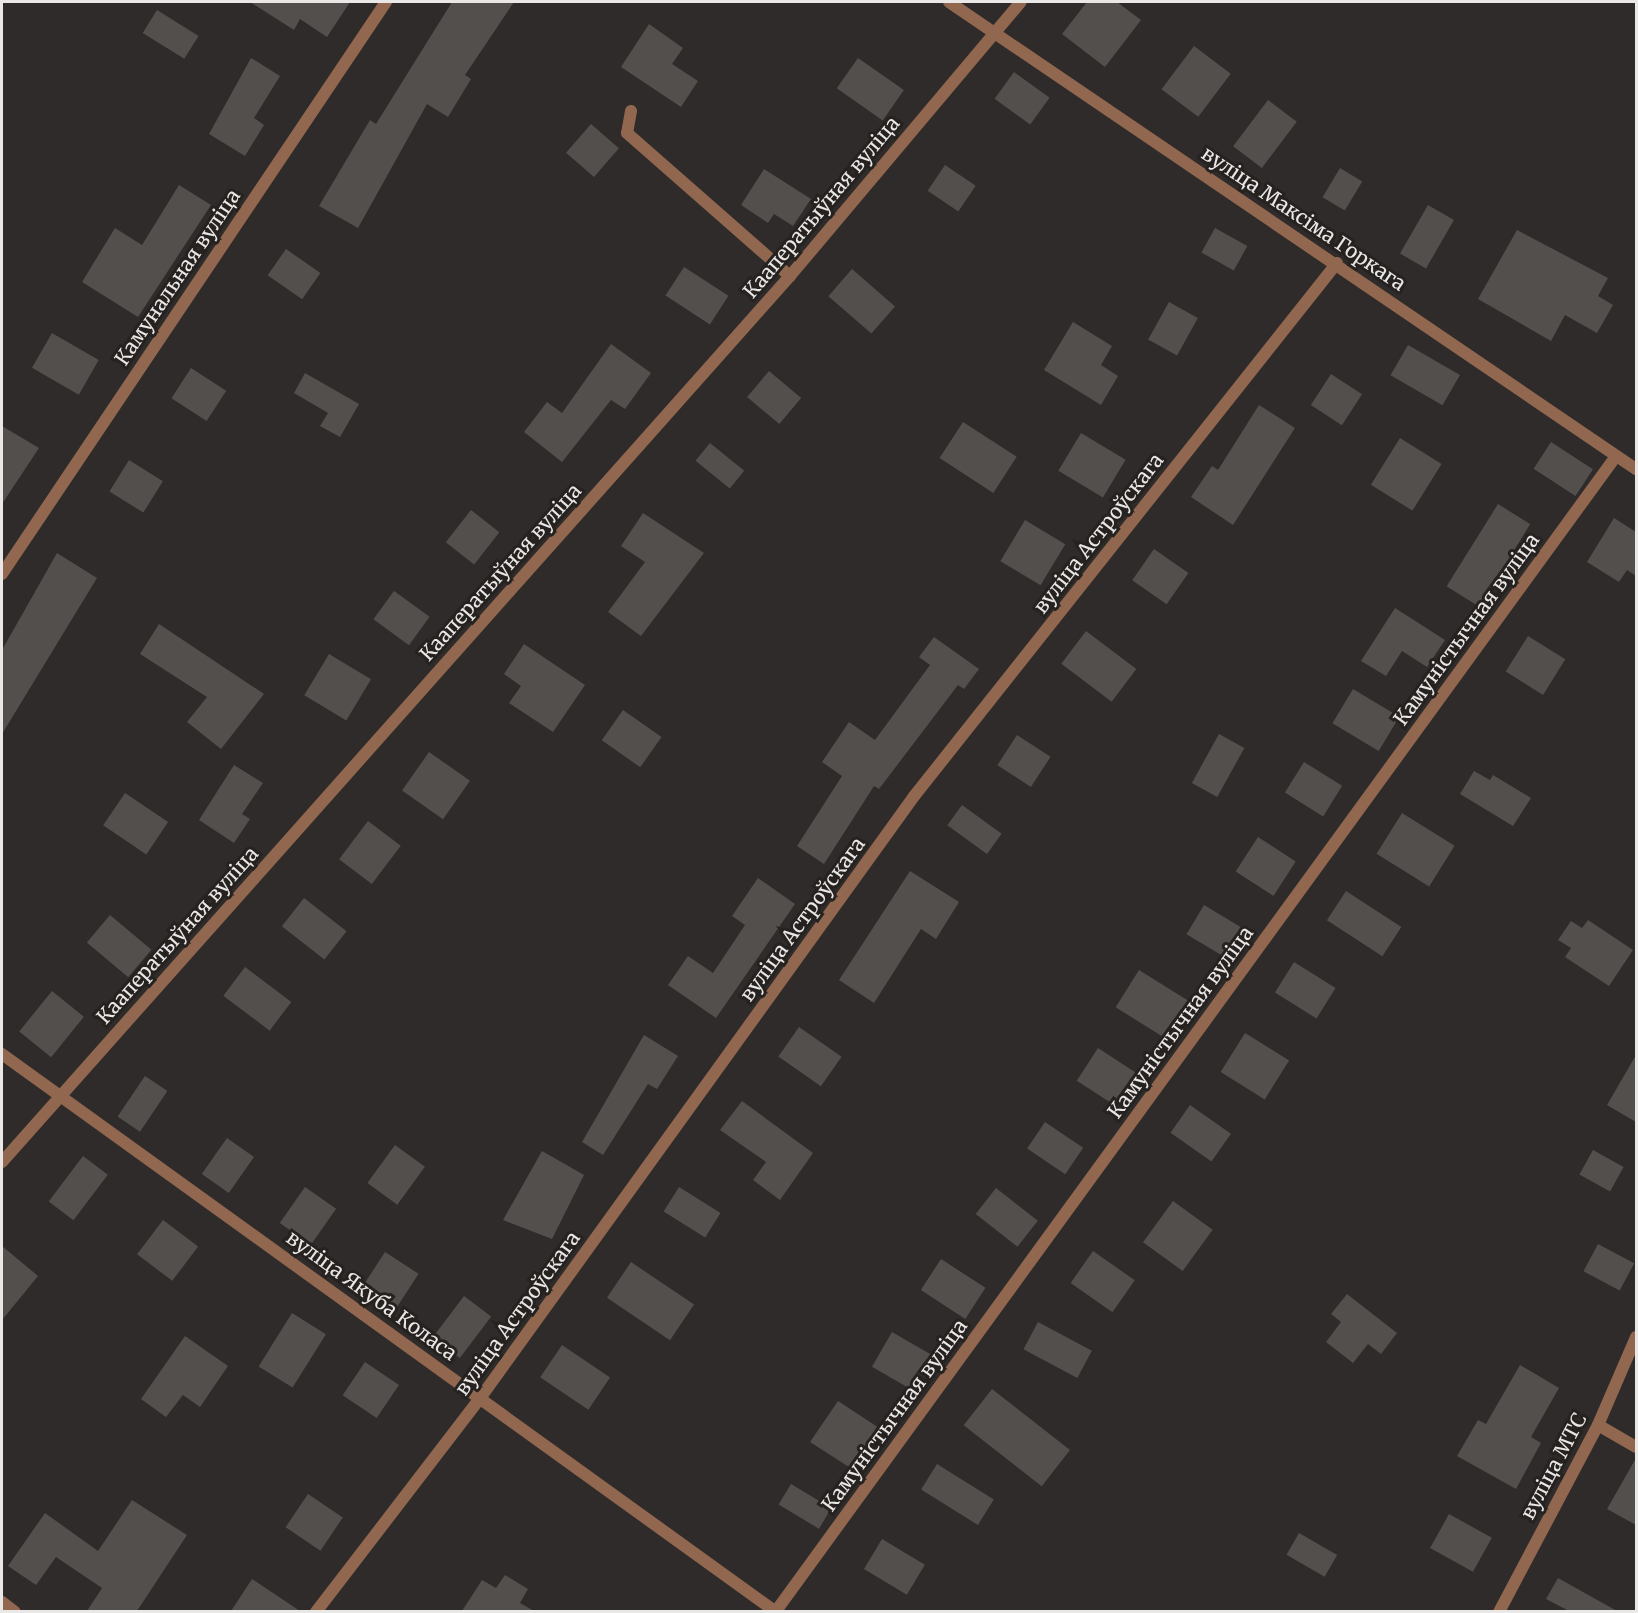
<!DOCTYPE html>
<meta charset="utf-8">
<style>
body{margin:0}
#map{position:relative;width:1638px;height:1613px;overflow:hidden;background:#2f2b2a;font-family:Merriweather,serif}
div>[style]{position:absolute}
.building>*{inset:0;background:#534f4d;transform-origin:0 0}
.service>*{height:12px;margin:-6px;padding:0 6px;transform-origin:6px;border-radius:6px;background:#91674f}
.minor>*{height:12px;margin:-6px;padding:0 6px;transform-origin:6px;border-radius:6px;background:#91674f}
span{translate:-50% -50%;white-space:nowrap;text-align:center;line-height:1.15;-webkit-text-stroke:6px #252220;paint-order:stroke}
.street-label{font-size:20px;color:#eae8e7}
.frame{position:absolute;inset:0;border:3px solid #eae8e7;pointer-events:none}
</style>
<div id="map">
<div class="building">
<div style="clip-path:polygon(250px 2px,350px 2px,327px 37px,300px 19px,294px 30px)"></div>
<div style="clip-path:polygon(452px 2px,514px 2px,465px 75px,471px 79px,448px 117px,427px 104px,358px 228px,319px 206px,370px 120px,376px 124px)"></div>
<div style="clip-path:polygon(1087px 2px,1117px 2px,1141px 20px,1105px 67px,1062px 34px)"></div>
<div style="left:157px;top:10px;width:49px;height:27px;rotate:32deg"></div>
<div style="clip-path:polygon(649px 24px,683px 48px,672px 64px,698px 81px,681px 107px,621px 67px)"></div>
<div style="left:1194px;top:46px;width:46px;height:54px;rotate:37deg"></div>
<div style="clip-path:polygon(251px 58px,280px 76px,254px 118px,264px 125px,245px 156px,209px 134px)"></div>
<div style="left:858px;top:58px;width:56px;height:37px;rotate:35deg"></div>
<div style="left:1014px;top:72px;width:44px;height:33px;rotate:36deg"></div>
<div style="left:1268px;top:100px;width:36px;height:58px;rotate:37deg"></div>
<div style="left:591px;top:124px;width:37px;height:38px;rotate:41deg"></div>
<div style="left:945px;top:165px;width:37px;height:31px;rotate:34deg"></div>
<div style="left:1340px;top:168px;width:26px;height:34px;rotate:31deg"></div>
<div style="clip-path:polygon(764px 169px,811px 199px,793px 226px,774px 214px,768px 223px,741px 205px)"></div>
<div style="clip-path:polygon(179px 185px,211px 205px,138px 317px,82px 282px,115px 228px,142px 245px)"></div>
<div style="left:1428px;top:205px;width:30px;height:56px;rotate:30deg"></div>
<div style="left:1215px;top:228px;width:37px;height:28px;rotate:29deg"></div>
<div style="clip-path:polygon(1517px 230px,1608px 278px,1598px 296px,1613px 305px,1597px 333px,1565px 315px,1551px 341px,1478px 299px)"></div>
<div style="left:286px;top:249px;width:42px;height:32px;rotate:35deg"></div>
<div style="left:684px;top:267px;width:53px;height:34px;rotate:33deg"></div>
<div style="left:852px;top:269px;width:57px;height:36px;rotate:41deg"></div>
<div style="left:1169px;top:302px;width:33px;height:43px;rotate:29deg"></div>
<div style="clip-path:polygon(1073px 322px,1112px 346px,1101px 365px,1118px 376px,1101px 405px,1044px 370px)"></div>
<div style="left:52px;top:333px;width:54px;height:40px;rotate:30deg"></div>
<div style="clip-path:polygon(611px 344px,651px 373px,625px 409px,611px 400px,562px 462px,524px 432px,547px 402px,562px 413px)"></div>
<div style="left:1408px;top:345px;width:60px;height:35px;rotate:30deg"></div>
<div style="left:191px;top:368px;width:42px;height:36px;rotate:33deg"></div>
<div style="left:769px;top:371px;width:42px;height:34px;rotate:40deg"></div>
<div style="clip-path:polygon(305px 373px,359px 404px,340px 437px,320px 426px,328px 413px,294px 393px)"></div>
<div style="left:1331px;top:374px;width:37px;height:37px;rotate:33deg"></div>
<div style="clip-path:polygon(1259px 405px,1295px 428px,1233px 525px,1191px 497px,1212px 466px,1218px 470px)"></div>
<div style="left:963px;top:422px;width:64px;height:43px;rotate:33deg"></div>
<div style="clip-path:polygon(2px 426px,39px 448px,2px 504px)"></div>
<div style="left:1081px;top:433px;width:52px;height:44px;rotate:31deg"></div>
<div style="left:1400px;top:438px;width:49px;height:55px;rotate:32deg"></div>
<div style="left:1551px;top:442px;width:50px;height:32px;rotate:33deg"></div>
<div style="left:710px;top:443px;width:44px;height:23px;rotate:39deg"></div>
<div style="left:129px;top:460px;width:40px;height:37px;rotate:32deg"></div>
<div style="left:1498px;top:504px;width:38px;height:97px;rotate:32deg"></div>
<div style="left:471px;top:510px;width:36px;height:41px;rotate:38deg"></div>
<div style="clip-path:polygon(643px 513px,704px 553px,641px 636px,608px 612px,645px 562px,621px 546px)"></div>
<div style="clip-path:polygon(1614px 518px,1636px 532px,1636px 576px,1627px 570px,1619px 582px,1587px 562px)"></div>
<div style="left:1025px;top:520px;width:47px;height:48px;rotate:31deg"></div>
<div style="left:1154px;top:549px;width:42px;height:38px;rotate:35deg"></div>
<div style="clip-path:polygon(57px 553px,97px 578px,2px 734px,2px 650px)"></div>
<div style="left:394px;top:591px;width:44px;height:35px;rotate:36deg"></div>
<div style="clip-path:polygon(1395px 608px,1445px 640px,1427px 667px,1402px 651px,1386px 676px,1361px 661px)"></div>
<div style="clip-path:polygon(159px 624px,264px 694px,221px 749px,187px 722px,207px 697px,140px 654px)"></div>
<div style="left:1086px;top:631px;width:63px;height:41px;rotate:37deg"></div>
<div style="left:1528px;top:636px;width:44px;height:42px;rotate:32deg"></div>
<div style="clip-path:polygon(934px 637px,979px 669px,964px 689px,958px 685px,879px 789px,874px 786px,824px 864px,797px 846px,842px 776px,822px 762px,849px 722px,875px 740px,930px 665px,919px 657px)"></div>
<div style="clip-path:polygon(524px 644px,585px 685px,553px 732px,509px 703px,521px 686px,504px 674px)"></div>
<div style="left:329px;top:654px;width:49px;height:48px;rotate:31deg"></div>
<div style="left:1353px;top:689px;width:54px;height:40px;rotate:31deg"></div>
<div style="left:623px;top:710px;width:47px;height:37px;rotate:35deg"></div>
<div style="left:1219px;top:734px;width:29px;height:56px;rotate:29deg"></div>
<div style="left:1017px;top:735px;width:40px;height:36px;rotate:33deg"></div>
<div style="left:429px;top:752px;width:50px;height:47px;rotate:35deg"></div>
<div style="left:1304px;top:762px;width:45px;height:36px;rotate:32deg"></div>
<div style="clip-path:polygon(234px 765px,263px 783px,242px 814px,250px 819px,234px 843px,199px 820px)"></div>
<div style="clip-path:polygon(1474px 771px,1490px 780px,1493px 775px,1531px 798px,1513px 826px,1460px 794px)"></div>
<div style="left:125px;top:793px;width:52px;height:39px;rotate:34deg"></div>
<div style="left:962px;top:805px;width:49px;height:25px;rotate:36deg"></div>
<div style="left:1402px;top:813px;width:62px;height:48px;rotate:32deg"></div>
<div style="left:368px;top:821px;width:41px;height:48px;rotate:37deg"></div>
<div style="left:1258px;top:837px;width:45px;height:41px;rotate:33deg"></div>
<div style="clip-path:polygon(910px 871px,959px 902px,936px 939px,921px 929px,874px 1003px,839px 980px)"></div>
<div style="clip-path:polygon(758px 878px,795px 904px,716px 1018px,668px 985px,688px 956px,713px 973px,745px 925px,732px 916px)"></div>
<div style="left:1346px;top:891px;width:66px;height:35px;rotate:33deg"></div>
<div style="left:304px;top:898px;width:54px;height:36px;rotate:38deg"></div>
<div style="left:1204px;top:905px;width:45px;height:34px;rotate:31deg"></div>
<div style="left:110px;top:915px;width:54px;height:36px;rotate:40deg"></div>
<div style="clip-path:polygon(1588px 920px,1633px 950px,1609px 986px,1565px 957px,1571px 948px,1558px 940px,1571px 921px,1582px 928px)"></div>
<div style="left:1294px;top:962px;width:49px;height:36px;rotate:32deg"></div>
<div style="left:245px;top:967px;width:58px;height:36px;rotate:37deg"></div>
<div style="left:1139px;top:970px;width:60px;height:44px;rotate:32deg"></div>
<div style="left:52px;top:991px;width:41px;height:52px;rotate:39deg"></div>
<div style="left:799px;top:1027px;width:52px;height:36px;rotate:35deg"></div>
<div style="left:1245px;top:1033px;width:52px;height:46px;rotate:32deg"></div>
<div style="clip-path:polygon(644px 1035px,678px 1056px,657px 1089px,648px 1084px,603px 1155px,582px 1142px)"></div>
<div style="left:1098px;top:1048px;width:48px;height:39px;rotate:33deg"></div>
<div style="clip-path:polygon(1636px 1055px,1636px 1122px,1607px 1105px)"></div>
<div style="left:145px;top:1076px;width:27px;height:49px;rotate:34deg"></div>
<div style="clip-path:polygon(742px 1101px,813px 1153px,780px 1200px,753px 1180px,766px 1162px,720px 1130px)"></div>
<div style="left:1190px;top:1105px;width:50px;height:34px;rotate:35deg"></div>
<div style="left:1045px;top:1122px;width:46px;height:32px;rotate:34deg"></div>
<div style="left:227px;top:1138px;width:33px;height:44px;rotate:35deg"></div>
<div style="left:395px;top:1145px;width:37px;height:47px;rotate:36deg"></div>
<div style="left:1593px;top:1150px;width:35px;height:28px;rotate:29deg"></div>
<div style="clip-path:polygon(542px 1151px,584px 1175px,552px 1239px,503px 1220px)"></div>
<div style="left:83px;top:1156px;width:31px;height:57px;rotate:37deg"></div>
<div style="left:305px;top:1187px;width:38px;height:44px;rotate:35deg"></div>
<div style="left:679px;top:1187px;width:49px;height:29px;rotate:32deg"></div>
<div style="left:996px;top:1188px;width:53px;height:33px;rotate:38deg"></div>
<div style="left:1173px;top:1201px;width:49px;height:51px;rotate:36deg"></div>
<div style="left:163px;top:1220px;width:44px;height:43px;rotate:37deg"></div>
<div style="left:1598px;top:1244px;width:41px;height:31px;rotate:28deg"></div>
<div style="clip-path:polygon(2px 1246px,38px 1276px,2px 1320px)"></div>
<div style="left:1093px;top:1251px;width:51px;height:39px;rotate:35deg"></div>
<div style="left:385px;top:1252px;width:40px;height:41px;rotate:33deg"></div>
<div style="left:941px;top:1259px;width:53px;height:37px;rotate:33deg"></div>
<div style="left:631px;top:1262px;width:76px;height:43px;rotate:34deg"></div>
<div style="clip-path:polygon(1347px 1294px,1397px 1333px,1381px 1354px,1368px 1344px,1353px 1363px,1326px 1342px,1341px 1322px,1331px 1314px)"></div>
<div style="left:464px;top:1296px;width:34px;height:52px;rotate:37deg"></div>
<div style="left:292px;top:1313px;width:40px;height:63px;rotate:32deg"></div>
<div style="left:1038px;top:1322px;width:61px;height:31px;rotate:28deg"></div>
<div style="left:892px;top:1332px;width:48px;height:40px;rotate:30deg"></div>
<div style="clip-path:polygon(185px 1336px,228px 1366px,200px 1407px,183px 1395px,166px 1417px,141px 1399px)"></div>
<div style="left:562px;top:1345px;width:58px;height:39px;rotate:34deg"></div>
<div style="left:365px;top:1362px;width:41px;height:40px;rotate:34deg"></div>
<div style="clip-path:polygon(1520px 1365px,1559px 1388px,1531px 1437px,1541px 1443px,1516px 1489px,1457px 1456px,1478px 1420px,1486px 1424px)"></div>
<div style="left:992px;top:1389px;width:99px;height:46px;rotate:38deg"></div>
<div style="clip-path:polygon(838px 1401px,882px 1430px,862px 1460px,856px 1456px,849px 1467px,810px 1442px)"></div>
<div style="clip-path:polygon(1636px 1458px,1636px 1525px,1607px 1509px)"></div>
<div style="left:937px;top:1464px;width:67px;height:30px;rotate:32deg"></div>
<div style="left:791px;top:1484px;width:47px;height:24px;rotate:31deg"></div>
<div style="left:308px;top:1494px;width:42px;height:40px;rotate:34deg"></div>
<div style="clip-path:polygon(132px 1500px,187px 1535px,137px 1611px,87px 1611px,102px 1588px,56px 1557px,36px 1585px,8px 1566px,45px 1513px,98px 1551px)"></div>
<div style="left:1449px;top:1514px;width:49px;height:39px;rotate:29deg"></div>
<div style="left:1299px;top:1533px;width:44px;height:25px;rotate:30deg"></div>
<div style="left:882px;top:1539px;width:50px;height:35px;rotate:31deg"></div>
<div style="clip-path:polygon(505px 1575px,528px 1589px,520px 1603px,534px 1611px,462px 1611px,482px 1580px,496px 1588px)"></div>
<div style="clip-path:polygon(1558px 1578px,1617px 1611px,1569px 1611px,1546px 1599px)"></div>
<div style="clip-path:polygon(252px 1579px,300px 1611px,231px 1611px)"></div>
</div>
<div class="service">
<div style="left:631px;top:111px;width:22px;rotate:100deg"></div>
<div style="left:627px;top:133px;width:217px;rotate:41.3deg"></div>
</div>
<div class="minor">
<div style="left:949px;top:2px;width:831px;rotate:34.21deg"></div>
<div style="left:2px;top:574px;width:689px;rotate:-56.13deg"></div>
<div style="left:2px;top:1054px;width:954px;rotate:35.79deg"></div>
<div style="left:2px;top:1162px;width:1186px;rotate:-48.35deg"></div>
<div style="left:790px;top:276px;width:358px;rotate:-49.9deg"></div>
<div style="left:1598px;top:1425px;width:44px;rotate:30.1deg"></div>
<div style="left:2px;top:1602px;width:16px;rotate:38deg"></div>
<div style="left:776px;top:1611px;width:1428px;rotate:-53.97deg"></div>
<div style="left:316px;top:1612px;width:271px;rotate:-52.5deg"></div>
<div style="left:481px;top:1397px;width:742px;rotate:-54.21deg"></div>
<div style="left:915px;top:795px;width:679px;rotate:-51.58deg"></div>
<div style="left:1499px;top:1612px;width:212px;rotate:-62.1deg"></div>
<div style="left:1598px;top:1425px;width:96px;rotate:-66.6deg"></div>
</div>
<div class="street-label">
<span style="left:821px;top:207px;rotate:-50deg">Кааператыўная вуліца</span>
<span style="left:1304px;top:218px;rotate:34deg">вуліца Максіма Горкага</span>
<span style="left:177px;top:277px;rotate:-56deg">Камунальная вуліца</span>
<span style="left:1098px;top:533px;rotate:-52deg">вуліца Астроўскага</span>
<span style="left:500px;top:572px;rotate:-48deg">Кааператыўная вуліца</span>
<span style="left:1466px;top:629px;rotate:-54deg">Камуністычная вуліца</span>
<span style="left:802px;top:919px;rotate:-54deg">вуліца Астроўскага</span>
<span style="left:177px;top:935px;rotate:-48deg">Кааператыўная вуліца</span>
<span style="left:1180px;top:1022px;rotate:-54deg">Камуністычная вуліца</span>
<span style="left:372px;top:1295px;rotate:36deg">вуліца Якуба Коласа</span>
<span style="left:517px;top:1313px;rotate:-54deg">вуліца Астроўскага</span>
<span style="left:894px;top:1415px;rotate:-54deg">Камуністычная вуліца</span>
<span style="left:1553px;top:1466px;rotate:-62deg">вуліца МТС</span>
</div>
<div class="frame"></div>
</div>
